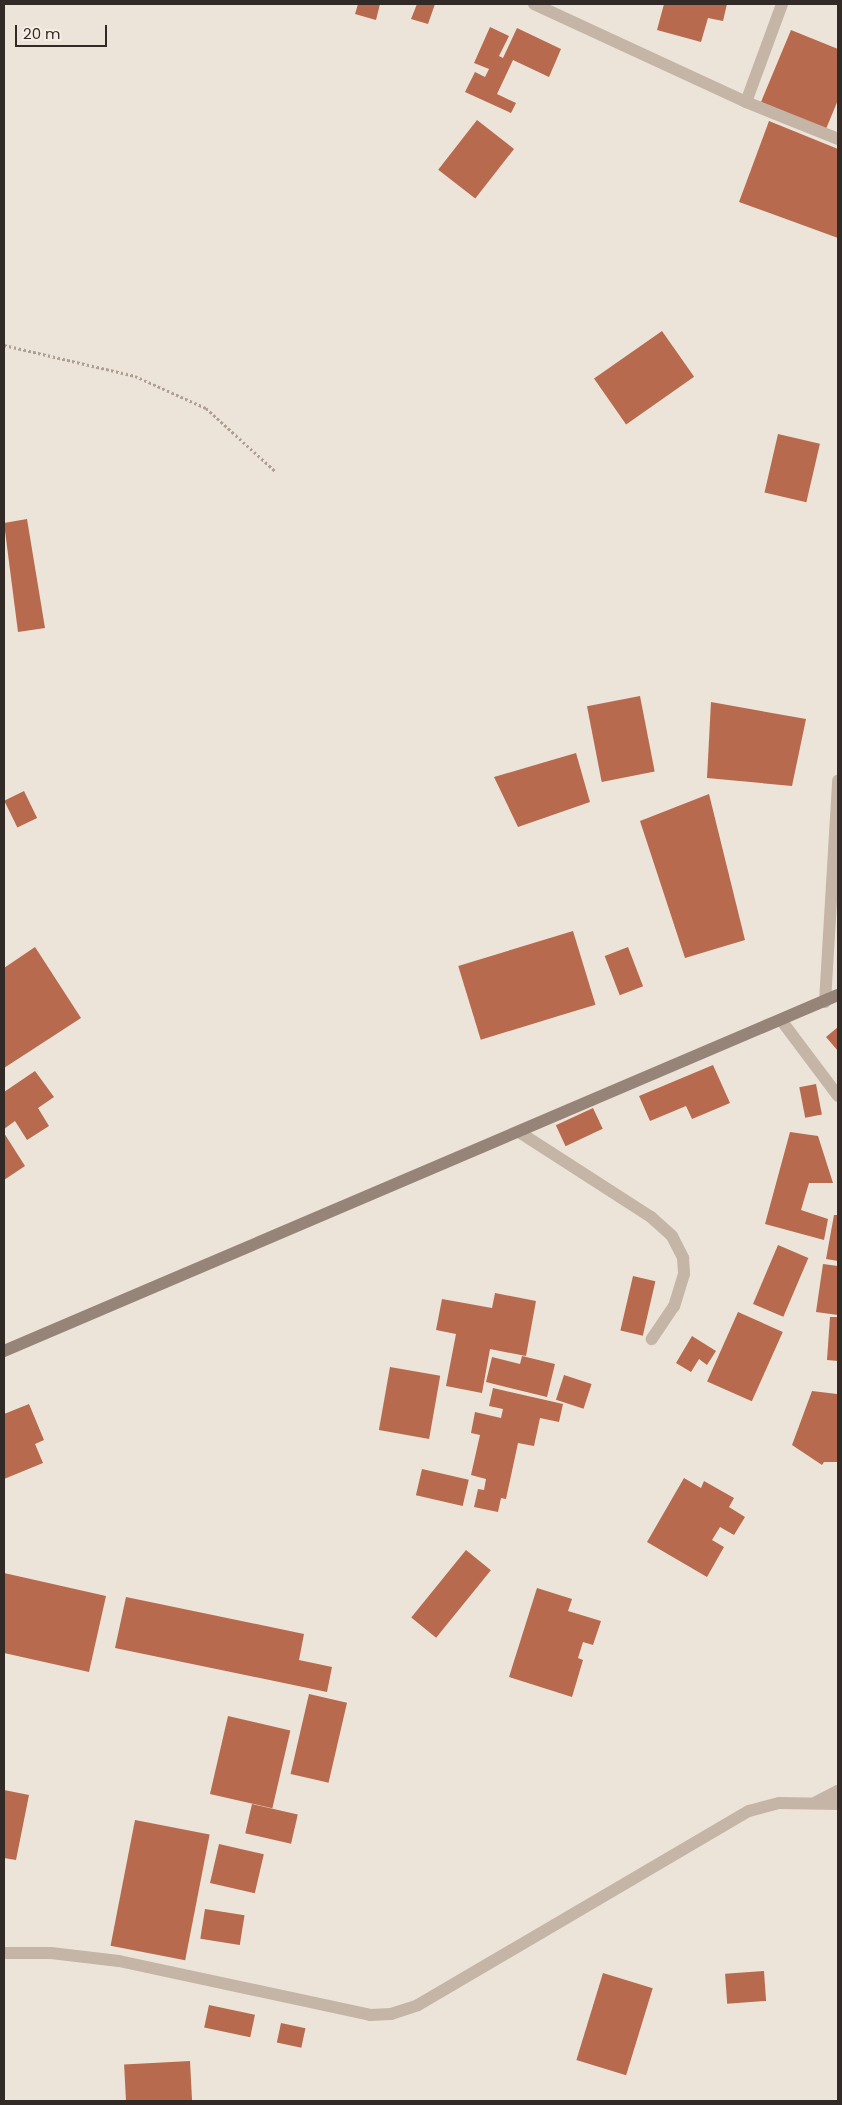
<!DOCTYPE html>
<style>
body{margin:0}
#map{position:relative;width:842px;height:2105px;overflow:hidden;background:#ede4d9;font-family:Poppins,sans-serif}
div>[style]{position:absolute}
.building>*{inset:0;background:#b76a4d;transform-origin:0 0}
.path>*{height:3px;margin-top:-1.5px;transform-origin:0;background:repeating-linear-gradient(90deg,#af9f91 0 2.5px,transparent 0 5px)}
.street>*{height:12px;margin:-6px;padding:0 6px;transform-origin:6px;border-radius:6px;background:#c4b5a6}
.secondary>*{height:12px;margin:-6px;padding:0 6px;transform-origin:6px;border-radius:6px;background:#978478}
span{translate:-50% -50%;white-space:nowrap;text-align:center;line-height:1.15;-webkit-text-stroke:5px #f6eee4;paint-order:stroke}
.frame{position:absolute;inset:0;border:5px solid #312a26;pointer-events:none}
.scale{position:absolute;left:15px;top:25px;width:92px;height:22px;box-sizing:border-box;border:2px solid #312a26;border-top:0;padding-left:6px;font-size:15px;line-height:18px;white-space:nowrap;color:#312a26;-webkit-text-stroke:4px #f6eee4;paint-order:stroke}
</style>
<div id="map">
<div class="building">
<div style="clip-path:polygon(358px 4px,380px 4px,376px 20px,355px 14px)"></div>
<div style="clip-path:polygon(417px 4px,435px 4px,428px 24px,411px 19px)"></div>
<div style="clip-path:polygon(664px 4px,727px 4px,723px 21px,708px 18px,701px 42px,657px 30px)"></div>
<div style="clip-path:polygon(490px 27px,509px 36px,499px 56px,503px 58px,517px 28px,561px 49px,549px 77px,513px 60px,497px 94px,516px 103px,511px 113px,465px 92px,475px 72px,485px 77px,489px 69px,474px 63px)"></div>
<div style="clip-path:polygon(791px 30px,838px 49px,838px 100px,826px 129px,761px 102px)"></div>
<div style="left:477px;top:120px;width:47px;height:63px;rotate:38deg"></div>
<div style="clip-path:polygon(769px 121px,838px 149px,838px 238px,739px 202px)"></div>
<div style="left:662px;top:331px;width:56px;height:83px;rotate:55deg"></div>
<div style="left:778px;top:434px;width:43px;height:60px;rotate:13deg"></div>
<div style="clip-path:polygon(27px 519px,45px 628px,18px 632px,4px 523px)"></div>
<div style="left:640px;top:696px;width:77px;height:54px;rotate:79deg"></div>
<div style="clip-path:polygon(711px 702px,806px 719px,792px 786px,707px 778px)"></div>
<div style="clip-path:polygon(576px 753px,590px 802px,518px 827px,494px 777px)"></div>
<div style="left:24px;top:791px;width:30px;height:22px;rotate:64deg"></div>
<div style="clip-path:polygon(709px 794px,745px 940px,685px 958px,640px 821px)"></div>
<div style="left:573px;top:931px;width:77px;height:120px;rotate:73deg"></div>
<div style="clip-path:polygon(35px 947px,81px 1018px,4px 1068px,4px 968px)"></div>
<div style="left:628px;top:947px;width:42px;height:25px;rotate:69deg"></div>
<div style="clip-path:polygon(838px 1027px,838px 1051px,826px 1037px)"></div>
<div style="clip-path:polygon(713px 1065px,730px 1103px,692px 1119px,686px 1106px,650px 1121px,639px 1096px)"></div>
<div style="clip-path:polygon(35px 1071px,54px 1097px,38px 1108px,49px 1126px,27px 1140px,15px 1121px,4px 1129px,4px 1092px)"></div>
<div style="left:816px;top:1084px;width:31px;height:17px;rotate:79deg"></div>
<div style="left:593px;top:1108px;width:23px;height:41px;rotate:65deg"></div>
<div style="clip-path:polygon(790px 1132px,818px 1136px,833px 1183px,809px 1183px,801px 1210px,828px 1219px,824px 1240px,765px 1224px)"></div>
<div style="clip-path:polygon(4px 1133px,25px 1166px,4px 1180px)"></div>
<div style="clip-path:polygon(834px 1215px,838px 1215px,838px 1261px,826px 1259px)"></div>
<div style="left:778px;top:1245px;width:33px;height:64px;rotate:23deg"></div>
<div style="clip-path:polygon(823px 1264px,838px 1266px,838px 1315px,816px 1312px)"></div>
<div style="left:633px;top:1276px;width:23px;height:56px;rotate:13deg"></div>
<div style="clip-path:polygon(495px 1293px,536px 1301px,526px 1356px,490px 1349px,482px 1393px,446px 1386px,456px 1334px,436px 1330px,442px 1299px,492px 1308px)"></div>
<div style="left:738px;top:1312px;width:49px;height:76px;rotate:24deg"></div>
<div style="clip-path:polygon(830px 1317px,838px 1317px,838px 1361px,827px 1360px)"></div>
<div style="clip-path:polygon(692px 1336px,716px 1351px,707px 1365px,699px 1359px,691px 1372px,676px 1363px)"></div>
<div style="clip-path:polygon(522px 1356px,555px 1364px,547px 1397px,486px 1382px,492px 1357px,520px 1364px)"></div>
<div style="left:390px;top:1367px;width:51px;height:64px;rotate:10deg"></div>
<div style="left:564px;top:1375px;width:29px;height:26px;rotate:18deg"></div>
<div style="clip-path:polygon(493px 1388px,563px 1404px,559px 1422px,540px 1418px,534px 1446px,518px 1443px,506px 1499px,501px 1498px,498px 1512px,474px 1507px,478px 1489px,484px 1490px,486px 1479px,471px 1475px,480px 1435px,471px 1433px,475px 1412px,501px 1418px,503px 1409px,489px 1406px)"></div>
<div style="clip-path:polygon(812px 1391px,837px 1394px,838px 1462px,824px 1462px,822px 1465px,792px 1445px)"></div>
<div style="clip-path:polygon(29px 1404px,44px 1440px,35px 1444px,43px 1463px,4px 1479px,4px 1414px)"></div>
<div style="left:422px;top:1469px;width:48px;height:27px;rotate:13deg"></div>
<div style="clip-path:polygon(684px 1478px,701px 1488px,704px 1481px,734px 1498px,729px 1507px,745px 1517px,734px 1535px,720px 1527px,712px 1540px,724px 1547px,707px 1577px,647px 1542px)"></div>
<div style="left:466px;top:1550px;width:32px;height:87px;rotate:39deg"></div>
<div style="clip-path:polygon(4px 1573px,106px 1596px,89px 1672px,4px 1653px)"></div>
<div style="clip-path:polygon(537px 1588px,572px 1599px,568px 1611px,601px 1621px,593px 1645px,583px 1642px,578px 1658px,583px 1660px,572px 1697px,509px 1677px)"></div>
<div style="clip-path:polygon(126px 1597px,304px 1634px,299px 1660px,332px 1667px,327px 1692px,115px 1648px)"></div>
<div style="left:309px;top:1694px;width:39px;height:82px;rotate:13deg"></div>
<div style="left:228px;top:1716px;width:64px;height:80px;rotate:13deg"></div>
<div style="clip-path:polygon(4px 1790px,29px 1795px,16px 1860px,4px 1858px)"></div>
<div style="left:252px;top:1804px;width:47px;height:30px;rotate:13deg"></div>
<div style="left:135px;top:1820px;width:76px;height:128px;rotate:11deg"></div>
<div style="left:219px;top:1844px;width:46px;height:40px;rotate:13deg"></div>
<div style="left:205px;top:1909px;width:40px;height:30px;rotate:9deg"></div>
<div style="left:764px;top:1971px;width:30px;height:39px;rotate:86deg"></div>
<div style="left:603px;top:1973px;width:52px;height:91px;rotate:17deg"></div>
<div style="left:209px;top:2005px;width:47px;height:23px;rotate:12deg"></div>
<div style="left:281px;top:2023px;width:25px;height:20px;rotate:12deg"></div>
<div style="left:190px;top:2061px;width:40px;height:66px;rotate:87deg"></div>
</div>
<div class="path">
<div style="left:4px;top:345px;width:135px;rotate:13.3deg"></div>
<div style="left:135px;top:376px;width:78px;rotate:24.3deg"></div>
<div style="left:206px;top:408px;width:93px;rotate:42.4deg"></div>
</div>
<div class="street">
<div style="left:534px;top:4px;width:234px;rotate:24.8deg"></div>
<div style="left:746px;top:102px;width:99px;rotate:21.9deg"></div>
<div style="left:746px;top:102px;width:104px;rotate:-69.8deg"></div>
<div style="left:825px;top:1002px;width:222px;rotate:-86.6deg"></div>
<div style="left:781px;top:1020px;width:95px;rotate:53.1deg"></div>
<div style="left:519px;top:1132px;width:157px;rotate:32.8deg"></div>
<div style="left:651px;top:1217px;width:28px;rotate:42deg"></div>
<div style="left:672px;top:1236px;width:25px;rotate:63deg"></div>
<div style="left:683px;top:1258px;width:16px;rotate:86deg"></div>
<div style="left:684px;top:1274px;width:34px;rotate:107deg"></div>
<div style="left:674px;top:1306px;width:40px;rotate:124deg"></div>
<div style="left:816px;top:1802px;width:25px;rotate:-27deg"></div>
<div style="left:4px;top:1953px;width:47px"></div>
<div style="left:51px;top:1953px;width:68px;rotate:6.7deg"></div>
<div style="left:119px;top:1961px;width:257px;rotate:12.1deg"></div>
<div style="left:370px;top:2015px;width:21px;rotate:-3deg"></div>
<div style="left:391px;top:2014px;width:28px;rotate:-18deg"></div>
<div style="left:418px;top:2005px;width:384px;rotate:-30.4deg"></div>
<div style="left:749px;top:1811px;width:31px;rotate:-15deg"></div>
<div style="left:779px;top:1803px;width:59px;rotate:1deg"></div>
</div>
<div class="secondary">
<div style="left:4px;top:1351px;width:907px;rotate:-23.12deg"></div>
</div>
<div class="frame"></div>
<div class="scale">20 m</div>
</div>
